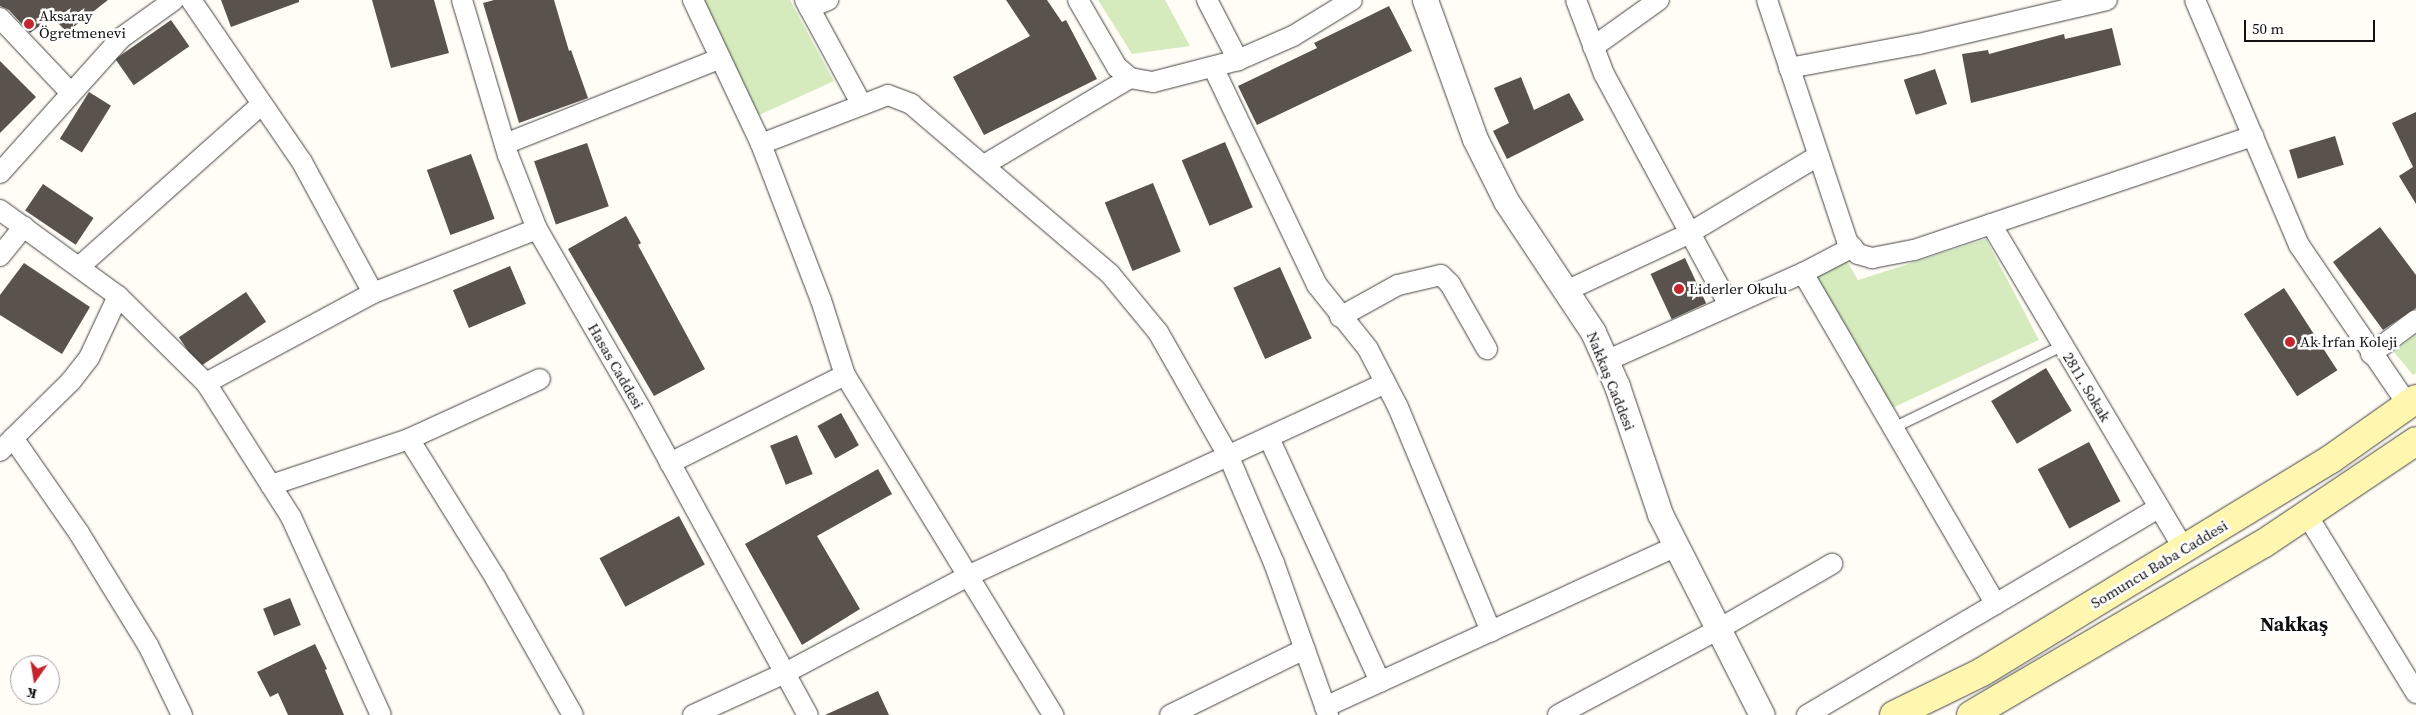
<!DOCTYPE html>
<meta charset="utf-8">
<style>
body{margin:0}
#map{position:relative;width:2416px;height:715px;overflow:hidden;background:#fffdf5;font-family:"Source Serif 4",serif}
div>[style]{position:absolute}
.green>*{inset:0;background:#d5ebbd}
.building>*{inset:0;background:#5a524d;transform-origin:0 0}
.roads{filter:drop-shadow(0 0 1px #444) drop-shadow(0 0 1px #444)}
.service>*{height:10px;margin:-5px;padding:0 5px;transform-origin:5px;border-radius:5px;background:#fff}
.minor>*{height:20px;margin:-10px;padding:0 10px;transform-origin:10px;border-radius:10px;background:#fff}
.tertiary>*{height:25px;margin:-12.5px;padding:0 12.5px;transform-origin:12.5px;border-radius:12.5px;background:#fff}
.secondary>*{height:28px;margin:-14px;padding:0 14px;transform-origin:14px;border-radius:14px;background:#fff6b0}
.dots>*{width:14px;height:14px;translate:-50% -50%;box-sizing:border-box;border:2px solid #fff;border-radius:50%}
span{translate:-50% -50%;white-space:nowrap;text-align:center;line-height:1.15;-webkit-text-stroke:5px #fff;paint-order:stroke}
.poi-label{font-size:15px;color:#111}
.left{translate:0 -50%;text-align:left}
.street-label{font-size:15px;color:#111}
.district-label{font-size:20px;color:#111;font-weight:700}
.north{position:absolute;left:10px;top:655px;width:50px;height:50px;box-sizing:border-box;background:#fff;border:1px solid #a0a0a0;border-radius:50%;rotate:193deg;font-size:14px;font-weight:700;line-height:20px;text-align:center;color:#111}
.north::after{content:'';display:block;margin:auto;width:18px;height:22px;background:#c4262e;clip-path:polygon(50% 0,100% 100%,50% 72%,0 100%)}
.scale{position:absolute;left:2244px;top:20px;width:131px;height:22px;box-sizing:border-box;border:2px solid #111;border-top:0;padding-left:6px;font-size:15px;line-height:18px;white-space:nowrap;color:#111;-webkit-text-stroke:4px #fff;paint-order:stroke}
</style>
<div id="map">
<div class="green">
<div style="clip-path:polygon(703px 0,790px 0,834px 81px,759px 115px)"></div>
<div style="clip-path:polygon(1098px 0,1165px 0,1190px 46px,1132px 54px)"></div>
<div style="clip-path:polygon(1986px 239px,2039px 340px,1890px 409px,1809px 279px,1845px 258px,1858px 280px)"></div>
<div style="clip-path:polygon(2416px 334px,2416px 373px,2413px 375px,2394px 352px)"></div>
</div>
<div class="building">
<div style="clip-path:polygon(0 0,108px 0,67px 32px,52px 17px,30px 33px,9px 10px,0 6px)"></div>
<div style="clip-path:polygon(221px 0,299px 0,299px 2px,231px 27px)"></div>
<div style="clip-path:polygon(372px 0,434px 0,449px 53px,391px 68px)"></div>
<div style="clip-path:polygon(494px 0,554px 0,569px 51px,571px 50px,588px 98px,519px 123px,483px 3px)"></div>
<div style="clip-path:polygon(1006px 0,1047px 0,1062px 22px,1066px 20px,1097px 79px,984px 135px,953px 77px,1030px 36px)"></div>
<div style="clip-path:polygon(1389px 6px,1412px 51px,1257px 125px,1238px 86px,1317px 48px,1314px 43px)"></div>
<div style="left:171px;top:20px;width:32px;height:68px;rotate:55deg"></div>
<div style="clip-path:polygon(2112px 28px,2121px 65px,1971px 103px,1962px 54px,1988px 50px,1989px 54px,2064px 34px,2065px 39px)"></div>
<div style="clip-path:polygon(0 61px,36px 97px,0 133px)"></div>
<div style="left:1935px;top:69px;width:37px;height:33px;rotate:71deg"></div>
<div style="clip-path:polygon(1521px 77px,1534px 110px,1569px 93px,1584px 120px,1507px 159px,1493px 131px,1509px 123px,1494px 88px)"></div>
<div style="left:89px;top:92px;width:26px;height:55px;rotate:32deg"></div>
<div style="clip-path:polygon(2416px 112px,2416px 204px,2399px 176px,2413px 167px,2392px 123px)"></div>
<div style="left:2335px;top:136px;width:30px;height:48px;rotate:73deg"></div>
<div style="left:1225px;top:142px;width:71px;height:47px;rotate:67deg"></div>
<div style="left:587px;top:143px;width:67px;height:56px;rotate:71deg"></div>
<div style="left:471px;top:154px;width:69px;height:47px;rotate:70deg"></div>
<div style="left:1153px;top:183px;width:74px;height:52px;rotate:68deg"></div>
<div style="left:43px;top:184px;width:61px;height:32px;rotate:34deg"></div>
<div style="clip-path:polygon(626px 216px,641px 243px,638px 245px,705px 369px,654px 396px,568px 249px)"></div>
<div style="clip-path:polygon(2380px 227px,2416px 275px,2416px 308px,2383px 330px,2333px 262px)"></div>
<div style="left:1685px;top:258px;width:50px;height:38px;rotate:65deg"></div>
<div style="clip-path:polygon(24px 263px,90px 307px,62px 354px,0 315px,0 295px)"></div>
<div style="left:510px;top:266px;width:41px;height:62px;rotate:67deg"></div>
<div style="left:1280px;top:267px;width:78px;height:51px;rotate:66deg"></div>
<div style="left:2284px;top:288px;width:98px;height:48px;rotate:57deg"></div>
<div style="left:246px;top:292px;width:36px;height:81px;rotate:56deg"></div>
<div style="left:2046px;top:368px;width:50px;height:64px;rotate:59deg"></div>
<div style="left:841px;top:413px;width:37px;height:27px;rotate:61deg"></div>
<div style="left:797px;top:435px;width:42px;height:29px;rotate:68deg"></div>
<div style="left:2089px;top:442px;width:67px;height:58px;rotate:62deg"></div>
<div style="clip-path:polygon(878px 469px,892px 494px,817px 536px,860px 609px,802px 645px,745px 544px)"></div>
<div style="left:679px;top:516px;width:55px;height:90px;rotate:62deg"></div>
<div style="left:290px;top:598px;width:29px;height:29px;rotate:68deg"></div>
<div style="clip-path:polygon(315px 644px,327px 669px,325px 670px,344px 715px,288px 715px,278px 693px,270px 697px,257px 672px)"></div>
<div style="clip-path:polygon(878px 691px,889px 715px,825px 715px)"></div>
</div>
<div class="roads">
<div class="service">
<div style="left:1893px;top:428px;width:188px;rotate:-25.9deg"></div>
</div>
<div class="minor">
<div style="left:191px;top:0;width:196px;rotate:55.6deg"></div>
<div style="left:302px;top:162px;width:149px;rotate:61.5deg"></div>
<div style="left:462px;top:0;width:162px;rotate:73.5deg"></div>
<div style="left:508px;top:155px;width:79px;rotate:68.6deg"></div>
<div style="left:537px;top:229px;width:210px;rotate:60deg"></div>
<div style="left:642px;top:411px;width:346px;rotate:61.4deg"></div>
<div style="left:693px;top:0;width:159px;rotate:64.7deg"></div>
<div style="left:761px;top:144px;width:167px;rotate:69deg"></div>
<div style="left:821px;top:300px;width:79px;rotate:72.3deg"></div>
<div style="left:845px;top:375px;width:399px;rotate:58.5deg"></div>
<div style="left:805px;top:0;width:117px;rotate:61.5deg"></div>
<div style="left:1078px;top:0;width:78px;rotate:59.8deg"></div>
<div style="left:1117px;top:67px;width:17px;rotate:40deg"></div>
<div style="left:1130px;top:78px;width:23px;rotate:10deg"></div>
<div style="left:1153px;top:82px;width:88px;rotate:-14.5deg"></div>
<div style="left:1238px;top:60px;width:60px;rotate:-23.6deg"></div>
<div style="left:1293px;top:36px;width:69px;rotate:-31.4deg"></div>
<div style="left:1207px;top:0;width:68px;rotate:62.7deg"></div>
<div style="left:1576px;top:0;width:79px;rotate:69.3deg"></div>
<div style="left:1604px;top:74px;width:263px;rotate:61.6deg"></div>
<div style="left:1767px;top:0;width:254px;rotate:71.6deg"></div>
<div style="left:1847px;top:241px;width:17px;rotate:50deg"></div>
<div style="left:1858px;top:254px;width:15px;rotate:16deg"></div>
<div style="left:1872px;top:258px;width:43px;rotate:-10.8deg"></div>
<div style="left:1914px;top:250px;width:358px;rotate:-18.6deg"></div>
<div style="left:2195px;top:0;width:266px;rotate:67deg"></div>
<div style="left:2299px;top:245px;width:194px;rotate:55.7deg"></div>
<div style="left:809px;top:8px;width:21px;rotate:-23deg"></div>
<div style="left:0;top:18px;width:102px;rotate:46.6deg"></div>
<div style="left:1593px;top:47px;width:81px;rotate:-35.5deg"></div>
<div style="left:1213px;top:67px;width:242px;rotate:64.5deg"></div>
<div style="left:1317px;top:285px;width:82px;rotate:51.4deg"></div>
<div style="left:1368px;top:349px;width:65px;rotate:62.7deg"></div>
<div style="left:1398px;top:407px;width:243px;rotate:67.5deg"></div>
<div style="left:1789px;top:68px;width:132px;rotate:-10.5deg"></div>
<div style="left:1919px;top:44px;width:193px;rotate:-13.2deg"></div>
<div style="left:505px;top:144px;width:232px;rotate:-21.7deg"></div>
<div style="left:761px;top:144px;width:136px;rotate:-21.1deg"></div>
<div style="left:888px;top:95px;width:25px;rotate:21deg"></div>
<div style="left:911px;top:104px;width:262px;rotate:40.5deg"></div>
<div style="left:1110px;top:274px;width:75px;rotate:50.4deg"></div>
<div style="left:1158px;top:332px;width:144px;rotate:60.4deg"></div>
<div style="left:1229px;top:457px;width:115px;rotate:67deg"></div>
<div style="left:1274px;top:563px;width:161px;rotate:70.4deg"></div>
<div style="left:984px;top:165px;width:170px;rotate:-30.8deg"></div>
<div style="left:0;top:173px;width:181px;rotate:-48.1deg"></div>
<div style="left:121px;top:38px;width:65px;rotate:-35.6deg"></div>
<div style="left:0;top:210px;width:146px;rotate:36.1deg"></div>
<div style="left:118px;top:296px;width:124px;rotate:44.7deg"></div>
<div style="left:206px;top:383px;width:159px;rotate:57.6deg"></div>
<div style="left:291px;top:517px;width:217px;rotate:65.6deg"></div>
<div style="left:1991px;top:224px;width:378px;rotate:59.3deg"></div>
<div style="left:0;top:256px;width:38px;rotate:-51deg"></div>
<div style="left:79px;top:267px;width:245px;rotate:-41.7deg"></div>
<div style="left:1803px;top:273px;width:383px;rotate:59.8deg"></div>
<div style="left:1568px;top:290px;width:132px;rotate:-25deg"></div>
<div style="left:1688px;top:234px;width:152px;rotate:-31deg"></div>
<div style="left:1340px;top:317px;width:66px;rotate:-28.9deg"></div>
<div style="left:1398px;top:285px;width:44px;rotate:-13.1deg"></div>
<div style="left:1441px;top:275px;width:13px;rotate:45deg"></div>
<div style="left:1450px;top:284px;width:75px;rotate:60.4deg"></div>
<div style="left:2371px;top:354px;width:56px;rotate:-37.1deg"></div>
<div style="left:1606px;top:361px;width:216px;rotate:-24.1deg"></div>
<div style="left:1803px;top:273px;width:56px;rotate:-27.5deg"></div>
<div style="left:206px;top:383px;width:190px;rotate:-28.3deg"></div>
<div style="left:373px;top:293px;width:176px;rotate:-21.3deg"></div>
<div style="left:13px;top:438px;width:116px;rotate:55.2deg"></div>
<div style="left:79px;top:533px;width:132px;rotate:58.4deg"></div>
<div style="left:148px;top:645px;width:78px;rotate:64.1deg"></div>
<div style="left:1269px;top:438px;width:268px;rotate:65.5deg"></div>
<div style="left:409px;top:439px;width:165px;rotate:58.1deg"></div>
<div style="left:496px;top:579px;width:156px;rotate:60.5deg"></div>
<div style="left:0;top:451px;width:100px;rotate:-44.6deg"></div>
<div style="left:71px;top:381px;width:29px;rotate:-52deg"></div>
<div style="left:89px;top:358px;width:68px;rotate:-64.9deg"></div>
<div style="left:670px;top:463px;width:196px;rotate:-26.7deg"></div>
<div style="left:271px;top:485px;width:145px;rotate:-18.4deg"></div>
<div style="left:409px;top:439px;width:144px;rotate:-24.6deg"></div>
<div style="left:2307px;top:515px;width:209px;rotate:58.5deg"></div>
<div style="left:1325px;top:707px;width:386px;rotate:-24.6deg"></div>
<div style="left:693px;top:715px;width:101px;rotate:-24.5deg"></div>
<div style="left:785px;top:673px;width:209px;rotate:-27.9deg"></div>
<div style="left:970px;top:575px;width:457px;rotate:-24.8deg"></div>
<div style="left:1170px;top:715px;width:150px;rotate:-26.1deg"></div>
<div style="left:1558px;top:715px;width:180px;rotate:-28.1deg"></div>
<div style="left:1717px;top:630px;width:133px;rotate:-29.9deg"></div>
<div style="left:1807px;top:715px;width:408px;rotate:-30.5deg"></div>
</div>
<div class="tertiary">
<div style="left:1425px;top:0;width:148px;rotate:70.2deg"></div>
<div style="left:1475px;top:139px;width:69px;rotate:63.4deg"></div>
<div style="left:1506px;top:201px;width:157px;rotate:56.4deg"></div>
<div style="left:1593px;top:332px;width:59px;rotate:66deg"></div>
<div style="left:1617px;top:386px;width:135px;rotate:71.4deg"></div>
<div style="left:1660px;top:514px;width:225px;rotate:63.1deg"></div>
</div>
<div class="secondary">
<div style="left:1894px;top:715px;width:98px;rotate:-26deg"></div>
<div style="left:1982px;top:672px;width:409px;rotate:-31.4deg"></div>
<div style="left:2331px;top:459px;width:104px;rotate:-35.2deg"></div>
<div style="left:1971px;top:715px;width:338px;rotate:-30.4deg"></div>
<div style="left:2263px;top:544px;width:184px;rotate:-33.9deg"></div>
</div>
</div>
<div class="dots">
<div style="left:29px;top:24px;background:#c4262e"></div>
<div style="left:1679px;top:289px;background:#c4262e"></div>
<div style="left:2290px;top:342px;background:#c4262e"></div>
</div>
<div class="poi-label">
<span class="left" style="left:39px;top:24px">Aksaray<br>Ögretmenevi</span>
<span class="left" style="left:1689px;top:289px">Liderler Okulu</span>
<span class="left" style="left:2300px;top:342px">Ak İrfan Koleji</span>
</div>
<div class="street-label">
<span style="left:616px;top:366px;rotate:60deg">Hasas Caddesi</span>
<span style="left:1611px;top:381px;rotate:68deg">Nakkaş Caddesi</span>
<span style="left:2087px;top:387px;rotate:59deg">2811. Sokak</span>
<span style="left:2159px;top:564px;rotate:-31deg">Somuncu Baba Caddesi</span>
</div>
<div class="district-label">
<span style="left:2294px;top:624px">Nakkaş</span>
</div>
<div class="north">K</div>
<div class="scale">50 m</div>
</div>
